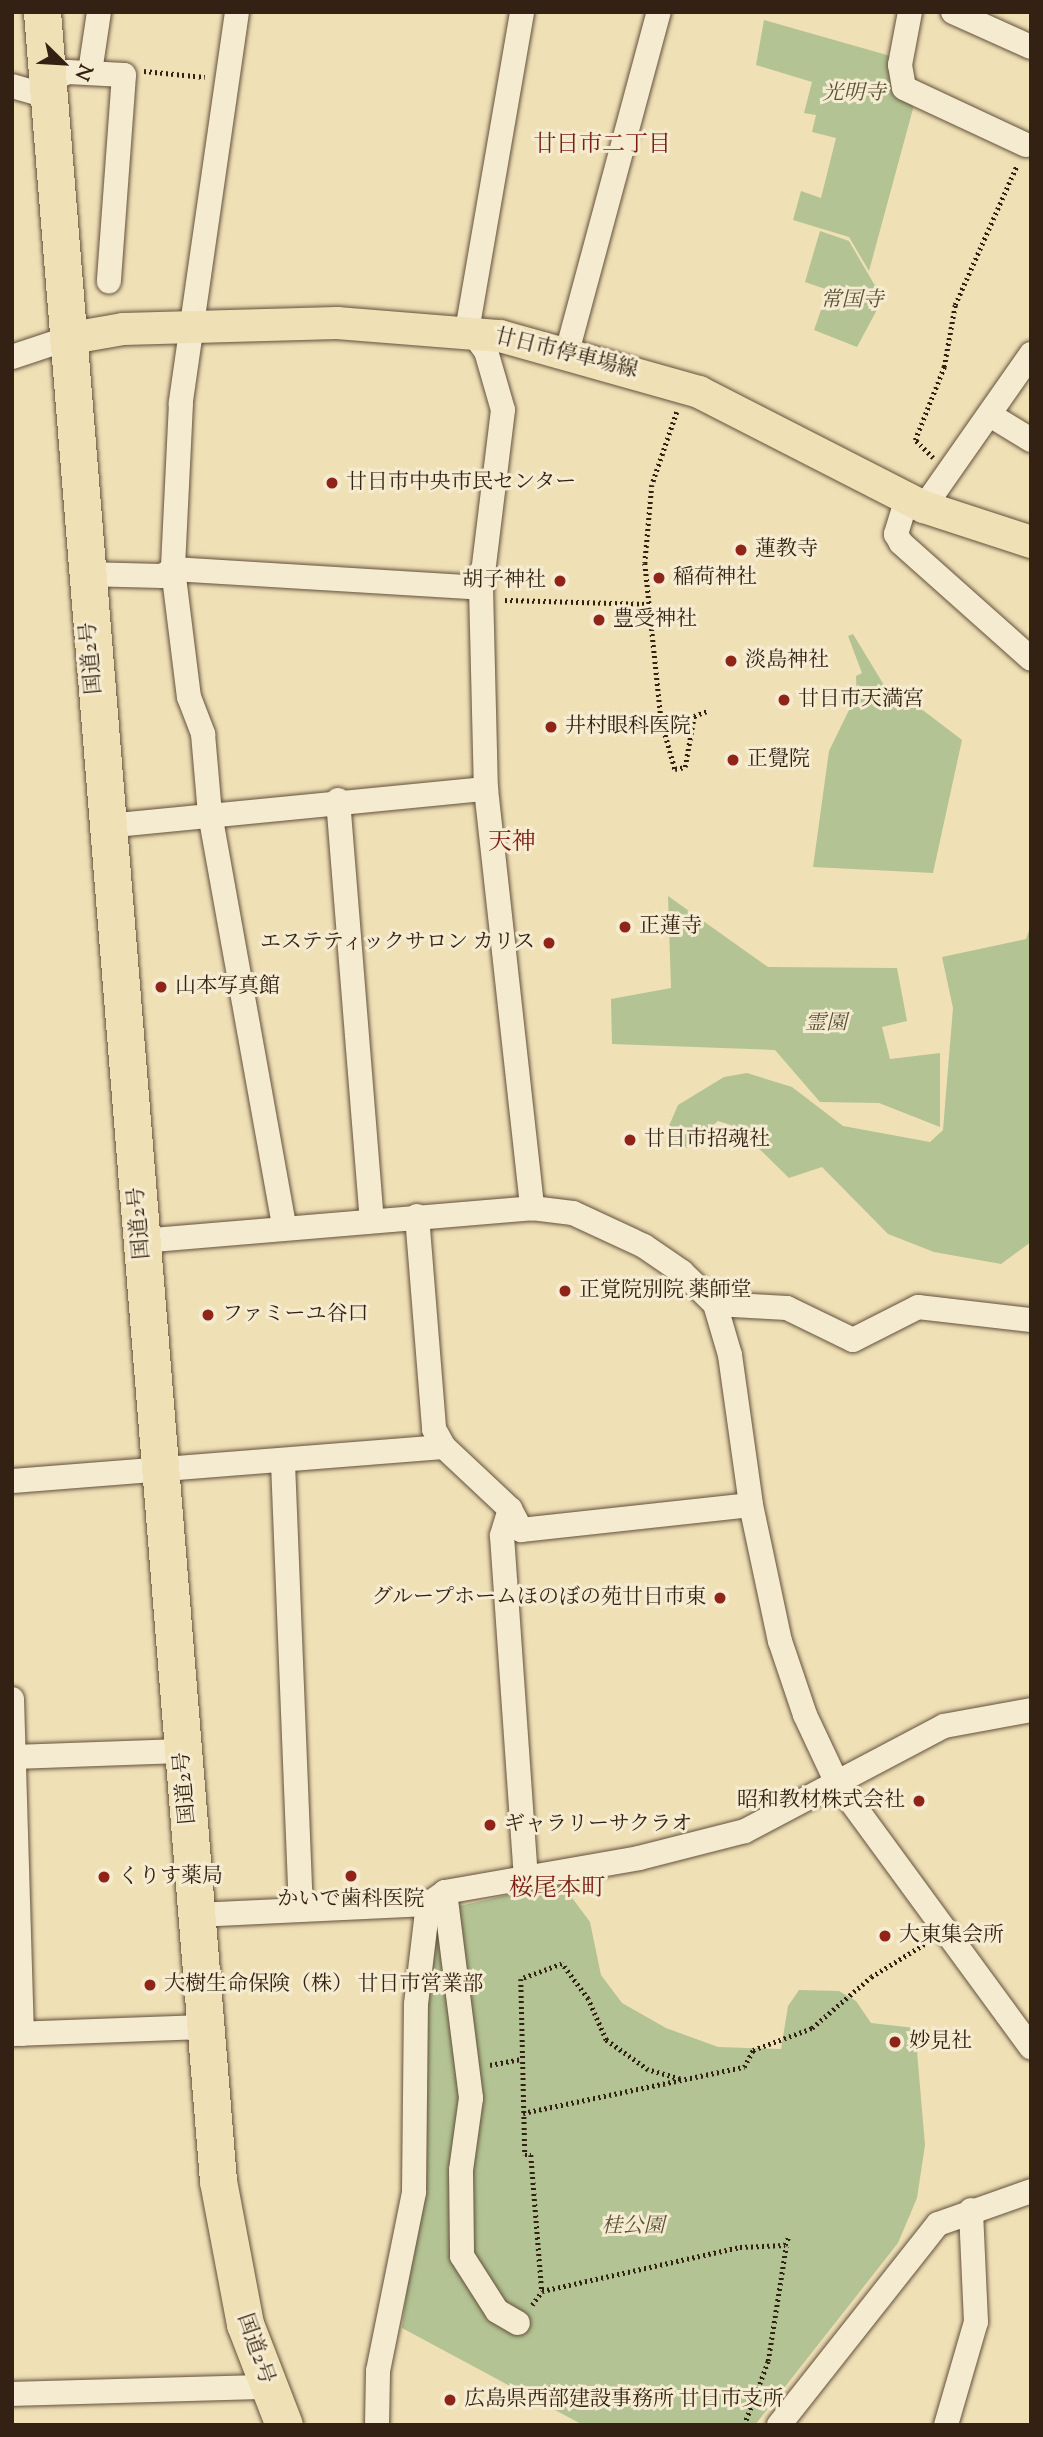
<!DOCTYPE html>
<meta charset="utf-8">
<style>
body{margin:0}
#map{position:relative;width:1043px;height:2437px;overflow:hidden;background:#f0e0b6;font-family:"Sorts Mill Goudy","Noto Serif JP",serif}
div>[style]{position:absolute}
.green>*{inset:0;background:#b3c393}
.path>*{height:4.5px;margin-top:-2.25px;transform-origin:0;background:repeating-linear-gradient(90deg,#332113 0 2px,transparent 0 5.5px)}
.roads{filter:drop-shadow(0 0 2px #62513c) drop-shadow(0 0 2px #62513c)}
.minor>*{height:24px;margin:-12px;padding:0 12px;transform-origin:12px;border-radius:12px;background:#f5ebd0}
.major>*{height:32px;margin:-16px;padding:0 16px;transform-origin:16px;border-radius:16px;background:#f0e0b6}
.highway>*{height:37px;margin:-18.5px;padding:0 18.5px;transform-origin:18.5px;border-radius:18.5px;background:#f0e0b6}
.dots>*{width:19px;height:19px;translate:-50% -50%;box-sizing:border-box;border:4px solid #f5ebd0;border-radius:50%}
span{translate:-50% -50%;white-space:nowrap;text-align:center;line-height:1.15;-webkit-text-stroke:6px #f5ebd0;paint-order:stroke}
.park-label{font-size:21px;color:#595239;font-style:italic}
.street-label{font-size:21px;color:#332113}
.poi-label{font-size:21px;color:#332113}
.left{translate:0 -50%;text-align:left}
.right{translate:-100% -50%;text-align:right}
.neighbourhood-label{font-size:23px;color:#7a1f14}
.quarter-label{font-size:24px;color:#7a1f14}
.frame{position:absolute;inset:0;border:14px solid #332113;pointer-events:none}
.north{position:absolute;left:28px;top:28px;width:70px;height:70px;-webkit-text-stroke:5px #f5ebd0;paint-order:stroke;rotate:114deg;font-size:19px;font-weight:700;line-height:28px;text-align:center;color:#332113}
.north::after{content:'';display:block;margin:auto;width:24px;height:32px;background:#332113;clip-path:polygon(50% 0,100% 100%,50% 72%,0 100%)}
</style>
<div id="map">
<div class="green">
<div style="clip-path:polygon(764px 20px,894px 57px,914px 105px,869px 271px,849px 237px,793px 220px,801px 191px,821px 198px,836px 138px,812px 132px,816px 115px,804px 113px,812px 82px,756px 65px)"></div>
<div style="clip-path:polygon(820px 231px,849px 241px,874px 284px,887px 291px,857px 347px,814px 330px,828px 290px,805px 282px)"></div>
<div style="clip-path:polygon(853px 634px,890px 695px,924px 711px,962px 740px,933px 873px,813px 867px,829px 751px,849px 710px,857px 706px,856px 676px,862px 673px,848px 636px)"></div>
<div style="clip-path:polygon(668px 896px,768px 967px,897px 968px,907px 1021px,882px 1027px,890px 1059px,940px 1053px,940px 1127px,879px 1103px,820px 1102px,775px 1050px,612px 1044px,611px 999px,671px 988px)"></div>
<div style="clip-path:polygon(1031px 925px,1031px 1242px,1001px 1264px,934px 1252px,888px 1234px,822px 1167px,789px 1178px,737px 1127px,718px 1121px,687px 1148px,665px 1135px,678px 1105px,724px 1077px,747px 1073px,792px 1087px,843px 1126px,930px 1142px,943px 1130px,953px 1008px,942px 957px,1026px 939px)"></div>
<div style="clip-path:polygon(561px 1883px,590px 1922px,601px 1975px,622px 2003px,666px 2028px,718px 2047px,781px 2049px,788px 2006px,799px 1990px,839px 1991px,856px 2001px,871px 2023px,915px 2028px,925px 2145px,917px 2198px,898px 2243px,755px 2425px,583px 2425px,402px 2328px,422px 2170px,421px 2004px,437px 1916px,442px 1910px)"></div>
</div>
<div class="path">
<div style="left:144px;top:71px;width:61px;rotate:5.6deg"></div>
<div style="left:677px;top:412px;width:77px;rotate:108.9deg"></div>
<div style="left:652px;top:485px;width:78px;rotate:95.1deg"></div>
<div style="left:645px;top:563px;width:157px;rotate:84.1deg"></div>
<div style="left:661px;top:719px;width:52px;rotate:74.4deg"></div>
<div style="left:675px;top:769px;width:10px;rotate:-11deg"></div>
<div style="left:685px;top:767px;width:52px;rotate:-80deg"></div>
<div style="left:694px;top:716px;width:14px;rotate:-21deg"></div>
<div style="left:933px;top:458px;width:25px;rotate:-135deg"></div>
<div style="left:915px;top:440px;width:79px;rotate:-68.3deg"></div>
<div style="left:944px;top:367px;width:63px;rotate:-79.9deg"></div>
<div style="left:955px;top:305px;width:153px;rotate:-66.1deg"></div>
<div style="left:505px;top:600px;width:143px;rotate:1.6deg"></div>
<div style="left:490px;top:2065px;width:31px;rotate:-11deg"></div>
<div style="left:680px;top:2079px;width:33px;rotate:-164deg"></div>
<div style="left:648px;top:2070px;width:52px;rotate:-144.5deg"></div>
<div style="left:606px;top:2040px;width:45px;rotate:-113.7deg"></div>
<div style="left:588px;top:1999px;width:44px;rotate:-126.6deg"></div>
<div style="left:562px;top:1964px;width:44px;rotate:159.9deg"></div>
<div style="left:521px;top:1979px;width:176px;rotate:88.7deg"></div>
<div style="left:525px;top:2155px;width:6px"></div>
<div style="left:531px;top:2155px;width:136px;rotate:85.4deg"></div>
<div style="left:542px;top:2291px;width:203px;rotate:-12.5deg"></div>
<div style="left:740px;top:2247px;width:45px;rotate:-2.5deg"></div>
<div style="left:785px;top:2245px;width:8px;rotate:-67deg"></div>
<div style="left:523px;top:2113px;width:226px;rotate:-11.8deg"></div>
<div style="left:744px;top:2067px;width:19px;rotate:-62deg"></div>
<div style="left:753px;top:2050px;width:63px;rotate:-20.4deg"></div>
<div style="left:812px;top:2028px;width:78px;rotate:-40.8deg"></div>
<div style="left:871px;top:1977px;width:65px;rotate:-31.7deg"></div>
<div style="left:532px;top:2305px;width:17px;rotate:-54deg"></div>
<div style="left:744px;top:2425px;width:68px;rotate:-69.4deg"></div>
<div style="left:768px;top:2361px;width:116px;rotate:-81.1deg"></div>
</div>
<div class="roads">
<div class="minor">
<div style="left:237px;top:12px;width:395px;rotate:98.2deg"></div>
<div style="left:181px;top:403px;width:166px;rotate:92.8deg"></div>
<div style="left:173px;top:569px;width:129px;rotate:82.9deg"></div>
<div style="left:189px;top:697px;width:40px;rotate:69deg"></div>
<div style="left:203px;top:734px;width:80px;rotate:85deg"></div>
<div style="left:210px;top:814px;width:418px;rotate:79.8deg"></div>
<div style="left:910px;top:12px;width:54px;rotate:100.7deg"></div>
<div style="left:900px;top:65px;width:23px;rotate:80deg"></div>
<div style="left:904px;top:88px;width:135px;rotate:25deg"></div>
<div style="left:953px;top:12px;width:85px;rotate:24.2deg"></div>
<div style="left:90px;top:72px;width:61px;rotate:-81.5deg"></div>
<div style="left:47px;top:81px;width:23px;rotate:-23deg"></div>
<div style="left:68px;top:72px;width:56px;rotate:3.1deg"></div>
<div style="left:124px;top:75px;width:207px;rotate:94.2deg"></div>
<div style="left:12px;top:86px;width:37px;rotate:16deg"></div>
<div style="left:467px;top:331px;width:324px;rotate:-80.2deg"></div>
<div style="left:472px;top:332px;width:24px;rotate:54deg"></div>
<div style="left:486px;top:351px;width:61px;rotate:73.9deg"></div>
<div style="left:503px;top:410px;width:179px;rotate:97deg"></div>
<div style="left:481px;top:588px;width:201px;rotate:88.6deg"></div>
<div style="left:486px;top:789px;width:422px;rotate:83.7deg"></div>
<div style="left:567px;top:352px;width:352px;rotate:-74.9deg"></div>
<div style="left:12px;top:357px;width:57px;rotate:-18.4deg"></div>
<div style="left:990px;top:415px;width:48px;rotate:31.4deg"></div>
<div style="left:907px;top:498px;width:38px;rotate:107deg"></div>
<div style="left:896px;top:534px;width:10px;rotate:61deg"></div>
<div style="left:901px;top:543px;width:174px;rotate:41.7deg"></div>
<div style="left:924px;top:507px;width:187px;rotate:-55deg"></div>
<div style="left:84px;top:574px;width:78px;rotate:1.5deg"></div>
<div style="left:162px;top:576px;width:13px;rotate:-32deg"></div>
<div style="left:173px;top:569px;width:309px;rotate:3.5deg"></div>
<div style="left:338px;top:800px;width:422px;rotate:85.4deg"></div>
<div style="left:107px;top:826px;width:381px;rotate:-5.6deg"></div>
<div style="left:417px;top:1216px;width:214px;rotate:85.4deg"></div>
<div style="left:434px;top:1429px;width:21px;rotate:61deg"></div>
<div style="left:444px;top:1447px;width:91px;rotate:43.2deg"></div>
<div style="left:510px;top:1509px;width:24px;rotate:62deg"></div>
<div style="left:521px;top:1530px;width:231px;rotate:-6.2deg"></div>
<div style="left:141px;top:1241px;width:392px;rotate:-4.8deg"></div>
<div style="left:532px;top:1208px;width:41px;rotate:7deg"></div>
<div style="left:573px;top:1213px;width:78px;rotate:24.9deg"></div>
<div style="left:644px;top:1246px;width:46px;rotate:34.4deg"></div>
<div style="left:682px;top:1272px;width:46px;rotate:44.1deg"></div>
<div style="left:715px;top:1304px;width:53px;rotate:73.6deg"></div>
<div style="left:730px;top:1355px;width:151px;rotate:82deg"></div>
<div style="left:751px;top:1505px;width:139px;rotate:78deg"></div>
<div style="left:780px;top:1641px;width:78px;rotate:71.3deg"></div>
<div style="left:805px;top:1715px;width:73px;rotate:64.8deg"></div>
<div style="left:836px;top:1781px;width:330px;rotate:53.8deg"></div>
<div style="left:715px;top:1304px;width:72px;rotate:3.2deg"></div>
<div style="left:787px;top:1308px;width:73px;rotate:25.9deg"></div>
<div style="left:853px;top:1340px;width:73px;rotate:-26.9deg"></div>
<div style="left:918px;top:1307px;width:114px;rotate:6.6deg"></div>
<div style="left:283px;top:1463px;width:447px;rotate:87.7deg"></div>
<div style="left:12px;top:1481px;width:433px;rotate:-4.5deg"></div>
<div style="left:510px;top:1509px;width:28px;rotate:107deg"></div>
<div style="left:502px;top:1536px;width:342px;rotate:86deg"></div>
<div style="left:12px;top:1699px;width:335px;rotate:88.3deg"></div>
<div style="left:12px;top:1757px;width:171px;rotate:-2deg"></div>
<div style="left:445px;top:1892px;width:208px;rotate:82.8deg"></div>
<div style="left:471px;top:2098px;width:73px;rotate:97.9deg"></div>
<div style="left:461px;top:2170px;width:86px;rotate:89.3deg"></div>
<div style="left:462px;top:2256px;width:65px;rotate:57.5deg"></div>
<div style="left:497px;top:2311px;width:24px;rotate:30deg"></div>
<div style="left:196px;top:1915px;width:232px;rotate:-2.7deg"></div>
<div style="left:428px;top:1904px;width:21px;rotate:-35deg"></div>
<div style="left:445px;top:1892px;width:197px;rotate:-9.9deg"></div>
<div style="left:639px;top:1858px;width:109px;rotate:-14.3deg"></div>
<div style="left:745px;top:1831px;width:225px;rotate:-27.8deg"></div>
<div style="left:944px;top:1726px;width:88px;rotate:-10.4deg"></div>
<div style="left:12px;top:2034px;width:193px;rotate:-2.1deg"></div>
<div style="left:12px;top:2394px;width:255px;rotate:-1.6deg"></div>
<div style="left:377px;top:2425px;width:54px;rotate:-88.9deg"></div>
<div style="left:378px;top:2371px;width:183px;rotate:-78.6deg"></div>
<div style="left:414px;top:2192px;width:188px;rotate:-89.4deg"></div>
<div style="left:416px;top:2004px;width:101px;rotate:-83.2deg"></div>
<div style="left:779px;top:2425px;width:256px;rotate:-51.7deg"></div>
<div style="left:938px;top:2224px;width:99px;rotate:-19.5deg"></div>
<div style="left:946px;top:2425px;width:107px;rotate:-73.8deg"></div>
<div style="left:976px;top:2322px;width:112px;rotate:-92.6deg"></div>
</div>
<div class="major">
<div style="left:66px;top:339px;width:58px;rotate:-10deg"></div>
<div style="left:123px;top:329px;width:214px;rotate:-1.6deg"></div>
<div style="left:337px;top:323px;width:164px;rotate:4.6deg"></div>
<div style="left:500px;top:336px;width:207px;rotate:15.7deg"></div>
<div style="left:699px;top:392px;width:253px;rotate:27.1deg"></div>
<div style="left:924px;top:507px;width:113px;rotate:18.1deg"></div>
</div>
<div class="highway">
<div style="left:42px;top:12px;width:2176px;rotate:85.36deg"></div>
<div style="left:218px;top:2181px;width:146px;rotate:79.3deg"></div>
<div style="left:245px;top:2324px;width:108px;rotate:68.9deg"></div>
</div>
</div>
<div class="dots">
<div style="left:332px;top:483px;background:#8f2418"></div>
<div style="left:741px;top:550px;background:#8f2418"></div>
<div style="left:659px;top:578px;background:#8f2418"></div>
<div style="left:560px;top:581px;background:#8f2418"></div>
<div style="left:599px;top:620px;background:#8f2418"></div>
<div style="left:731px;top:661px;background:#8f2418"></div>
<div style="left:784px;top:700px;background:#8f2418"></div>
<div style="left:551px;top:727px;background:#8f2418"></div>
<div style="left:733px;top:760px;background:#8f2418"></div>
<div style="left:625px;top:927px;background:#8f2418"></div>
<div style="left:549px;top:943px;background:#8f2418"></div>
<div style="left:161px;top:987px;background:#8f2418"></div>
<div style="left:630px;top:1140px;background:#8f2418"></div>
<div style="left:565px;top:1291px;background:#8f2418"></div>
<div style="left:208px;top:1315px;background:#8f2418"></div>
<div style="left:720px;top:1598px;background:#8f2418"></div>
<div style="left:919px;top:1801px;background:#8f2418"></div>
<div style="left:490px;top:1825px;background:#8f2418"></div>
<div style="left:351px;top:1876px;background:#8f2418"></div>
<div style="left:104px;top:1877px;background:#8f2418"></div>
<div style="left:885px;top:1936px;background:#8f2418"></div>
<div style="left:150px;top:1985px;background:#8f2418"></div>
<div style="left:895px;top:2042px;background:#8f2418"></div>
<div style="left:450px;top:2400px;background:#8f2418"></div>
</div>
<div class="park-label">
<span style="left:854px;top:94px">光明寺</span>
<span style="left:852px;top:301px">常国寺</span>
<span style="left:826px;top:1024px">霊園</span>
<span style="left:633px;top:2227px">桂公園</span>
</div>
<div class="street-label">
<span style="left:566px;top:354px;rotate:14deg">廿日市停車場線</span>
<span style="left:92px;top:658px;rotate:-95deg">国道2号</span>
<span style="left:140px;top:1223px;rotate:-95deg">国道2号</span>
<span style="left:186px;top:1788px;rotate:-95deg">国道2号</span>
<span style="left:255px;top:2349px;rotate:71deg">国道2号</span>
</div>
<div class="poi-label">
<span class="left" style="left:346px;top:483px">廿日市中央市民センター</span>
<span class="left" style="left:755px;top:550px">蓮教寺</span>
<span class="left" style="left:673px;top:578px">稲荷神社</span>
<span class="right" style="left:546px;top:581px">胡子神社</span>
<span class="left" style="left:613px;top:620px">豊受神社</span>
<span class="left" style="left:745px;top:661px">淡島神社</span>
<span class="left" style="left:798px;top:700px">廿日市天満宮</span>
<span class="left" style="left:565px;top:727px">井村眼科医院</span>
<span class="left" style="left:747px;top:760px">正覺院</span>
<span class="left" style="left:639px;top:927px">正蓮寺</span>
<span class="right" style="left:535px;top:943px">エステティックサロン カリス</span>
<span class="left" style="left:175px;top:987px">山本写真館</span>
<span class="left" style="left:644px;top:1140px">廿日市招魂社</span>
<span class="left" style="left:579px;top:1291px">正覚院別院 薬師堂</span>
<span class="left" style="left:222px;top:1315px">ファミーユ谷口</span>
<span class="right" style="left:706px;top:1598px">グループホームほのぼの苑廿日市東</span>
<span class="right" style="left:905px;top:1801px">昭和教材株式会社</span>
<span class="left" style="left:504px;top:1825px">ギャラリーサクラオ</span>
<span class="left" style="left:118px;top:1877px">くりす薬局</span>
<span style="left:351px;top:1900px">かいで歯科医院</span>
<span class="left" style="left:899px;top:1936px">大東集会所</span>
<span class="left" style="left:164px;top:1985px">大樹生命保険（株） 廿日市営業部</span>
<span class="left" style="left:909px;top:2042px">妙見社</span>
<span class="left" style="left:464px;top:2400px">広島県西部建設事務所 廿日市支所</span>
</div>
<div class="neighbourhood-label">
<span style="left:602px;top:146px">廿日市二丁目</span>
</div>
<div class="quarter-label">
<span style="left:512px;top:844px">天神</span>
<span style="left:557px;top:1890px">桜尾本町</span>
</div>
<div class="frame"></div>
<div class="north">N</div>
</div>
